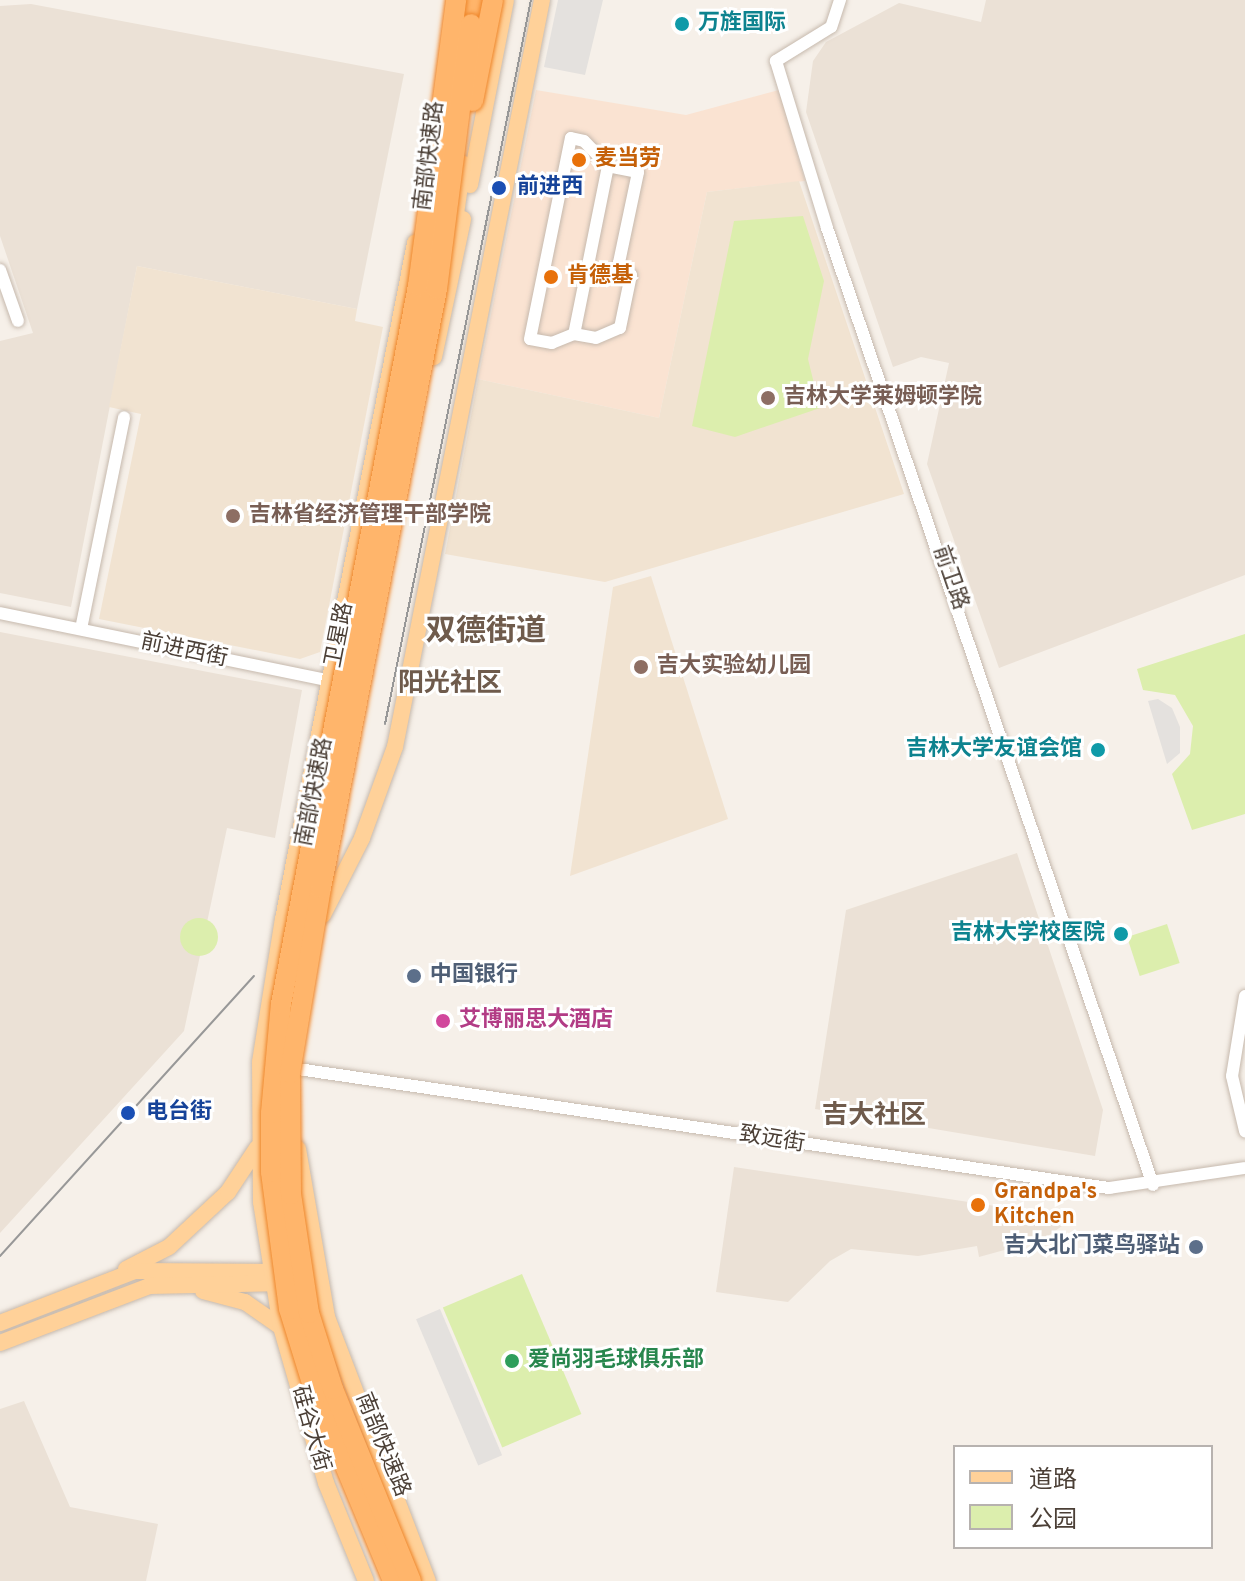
<!DOCTYPE html>
<meta charset="utf-8">
<style>
body{margin:0}
#map{position:relative;width:1245px;height:1581px;overflow:hidden;background:#f6f0e9;font-family:Overpass,"Noto Sans SC",sans-serif}
div>[style]{position:absolute}
.residential>*{inset:0;background:#ebe1d6}
.commercial>*{inset:0;background:#fae3d2}
.education>*{inset:0;background:#f1e3d1}
.green>*{inset:0;background:#dceead;transform-origin:0 0}
.round{border-radius:50%}
.parking>*{inset:0;background:#e4e1de;transform-origin:0 0}
.roads{filter:drop-shadow(0 0 2px #c6b9ad) drop-shadow(0 0 2px #c6b9ad)}
.minor>*{height:12px;margin:-6px;padding:0 6px;transform-origin:6px;border-radius:6px;background:#fff}
.major>*{height:16px;margin:-8px;padding:0 8px;transform-origin:8px;border-radius:8px;background:#ffd199}
.highway>*{height:20px;margin:-10px;padding:0 10px;transform-origin:10px;border-radius:10px;background:#ffb56b}
.tram>*{height:2px;margin:-1px;padding:0 1px;transform-origin:1px;border-radius:1px;background:#989898}
.bridges{filter:drop-shadow(0 0 2px #ef862a) drop-shadow(0 0 2px #ef862a)}
.highway-bridge>*{height:20px;margin:-10px;padding:0 10px;transform-origin:10px;border-radius:10px;background:#ffb56b}
.dots>*{width:22px;height:22px;translate:-50% -50%;box-sizing:border-box;border:4px solid #fff;border-radius:50%}
span{translate:-50% -50%;white-space:nowrap;text-align:center;line-height:1.15;-webkit-text-stroke:6px #fff;paint-order:stroke}
.culture-label{font-size:22px;color:#0d838f;font-weight:700}
.left{translate:0 -50%;text-align:left}
.right{translate:-100% -50%;text-align:right}
.street-label{font-size:22px;color:#4b3f36}
.food-label{font-size:22px;color:#c56008;font-weight:700}
.transit-label{font-size:22px;color:#164399;font-weight:700}
.education-label{font-size:22px;color:#785e54;font-weight:700}
.service-label{font-size:22px;color:#4e5e75;font-weight:700}
.hotel-label{font-size:22px;color:#b23c85;font-weight:700}
.leisure-label{font-size:22px;color:#27864d;font-weight:700}
.quarter-label{font-size:26px;color:#6f5b4c;font-weight:700}
.district-label{font-size:30px;color:#6f5b4c;font-weight:700}
.legend{position:absolute;left:953px;top:1445px;width:260px;height:104px;box-sizing:border-box;background:#fff;border:2px solid #b7b2af;margin:0;padding:10px 14px;list-style:none;font-size:24px;color:#4b3f36}
.legend li{display:flex;align-items:center;gap:16px;height:40px}
.legend b{width:40px;border:2px solid #b7b2af}
</style>
<div id="map">
<div class="residential">
<div style="clip-path:polygon(986px 0,1245px 0,1245px 575px,999px 668px,927px 464px,949px 363px,921px 357px,893px 367px,806px 112px,813px 61px,826px 42px,899px 3px,981px 22px)"></div>
<div style="clip-path:polygon(31px 4px,404px 74px,357px 309px,137px 266px,71px 607px,0 593px,0 341px,33px 333px,0 236px,0 6px)"></div>
<div style="clip-path:polygon(0 632px,302px 690px,275px 838px,227px 828px,184px 1031px,0 1233px)"></div>
<div style="clip-path:polygon(1017px 853px,1103px 1110px,1095px 1156px,815px 1109px,846px 910px)"></div>
<div style="clip-path:polygon(734px 1167px,896px 1191px,1073px 1218px,1044px 1239px,979px 1257px,977px 1246px,918px 1256px,851px 1249px,830px 1261px,788px 1302px,716px 1292px)"></div>
<div style="clip-path:polygon(24px 1401px,70px 1507px,158px 1524px,146px 1581px,0 1581px,0 1409px)"></div>
</div>
<div class="commercial">
<div style="clip-path:polygon(536px 90px,686px 115px,779px 90px,805px 181px,707px 192px,659px 418px,478px 379px)"></div>
</div>
<div class="education">
<div style="clip-path:polygon(799px 181px,904px 494px,605px 582px,445px 554px,478px 379px,659px 418px,707px 192px)"></div>
<div style="clip-path:polygon(137px 266px,357px 309px,355px 321px,383px 327px,320px 652px,300px 659px,99px 619px,141px 414px,109px 407px)"></div>
<div style="clip-path:polygon(651px 576px,728px 819px,570px 876px,613px 587px)"></div>
</div>
<div class="green">
<div style="clip-path:polygon(803px 216px,824px 281px,808px 359px,820px 408px,735px 437px,692px 426px,734px 221px)"></div>
<div style="clip-path:polygon(1245px 634px,1245px 814px,1192px 830px,1172px 774px,1190px 754px,1193px 726px,1175px 695px,1143px 690px,1137px 669px)"></div>
<div class="round" style="left:180px;top:918px;width:38px;height:38px"></div>
<div style="left:1167px;top:924px;width:41px;height:42px;rotate:72deg"></div>
<div style="left:522px;top:1274px;width:152px;height:86px;rotate:67deg"></div>
</div>
<div class="parking">
<div style="clip-path:polygon(558px 0,603px 0,585px 75px,544px 67px)"></div>
<div style="clip-path:polygon(1158px 699px,1172px 708px,1180px 727px,1180px 753px,1167px 764px,1148px 701px)"></div>
<div style="left:440px;top:1309px;width:159px;height:26px;rotate:67deg"></div>
</div>
<div class="roads">
<div class="minor">
<div style="left:840px;top:0;width:28px;rotate:108deg"></div>
<div style="left:831px;top:27px;width:65px;rotate:148.3deg"></div>
<div style="left:776px;top:61px;width:175px;rotate:73deg"></div>
<div style="left:827px;top:228px;width:1011px;rotate:71.19deg"></div>
<div style="left:571px;top:138px;width:13px;rotate:13deg"></div>
<div style="left:584px;top:141px;width:35px;rotate:46deg"></div>
<div style="left:608px;top:166px;width:171px;rotate:101.4deg"></div>
<div style="left:574px;top:334px;width:24px;rotate:158deg"></div>
<div style="left:552px;top:343px;width:22px;rotate:-170deg"></div>
<div style="left:530px;top:339px;width:205px;rotate:-78.5deg"></div>
<div style="left:0;top:270px;width:54px;rotate:70.6deg"></div>
<div style="left:574px;top:334px;width:22px;rotate:10deg"></div>
<div style="left:596px;top:338px;width:26px;rotate:-23deg"></div>
<div style="left:620px;top:328px;width:54px;rotate:-78.3deg"></div>
<div style="left:631px;top:275px;width:14px;rotate:-168deg"></div>
<div style="left:617px;top:272px;width:102px;rotate:-78.1deg"></div>
<div style="left:638px;top:172px;width:31px;rotate:-169deg"></div>
<div style="left:0;top:613px;width:344px;rotate:11.6deg"></div>
<div style="left:81px;top:629px;width:216px;rotate:-78.5deg"></div>
<div style="left:1245px;top:996px;width:81px;rotate:99.2deg"></div>
<div style="left:1232px;top:1076px;width:57px;rotate:76.7deg"></div>
<div style="left:298px;top:1069px;width:820px;rotate:8.35deg"></div>
<div style="left:1109px;top:1188px;width:137px;rotate:-8.4deg"></div>
</div>
<div class="major">
<div style="left:470px;top:185px;width:188px;rotate:-79deg"></div>
<div style="left:454px;top:229px;width:66px;rotate:-82.1deg"></div>
<div style="left:434px;top:357px;width:141px;rotate:-78.1deg"></div>
<div style="left:323px;top:915px;width:86px;rotate:-63.1deg"></div>
<div style="left:362px;top:838px;width:97px;rotate:-70.1deg"></div>
<div style="left:395px;top:747px;width:761px;rotate:-78.87deg"></div>
<div style="left:298px;top:1149px;width:170px;rotate:80.2deg"></div>
<div style="left:327px;top:1317px;width:283px;rotate:69.1deg"></div>
<div style="left:126px;top:1269px;width:48px;rotate:-27.1deg"></div>
<div style="left:169px;top:1247px;width:81px;rotate:-43deg"></div>
<div style="left:228px;top:1192px;width:53px;rotate:-56.6deg"></div>
<div style="left:203px;top:1291px;width:43px;rotate:14.7deg"></div>
<div style="left:245px;top:1302px;width:44px;rotate:34.8deg"></div>
<div style="left:0;top:1323px;width:145px;rotate:-21.1deg"></div>
<div style="left:135px;top:1271px;width:144px;rotate:0.4deg"></div>
<div style="left:0;top:1343px;width:160px;rotate:-20.9deg"></div>
<div style="left:149px;top:1286px;width:134px;rotate:-1.3deg"></div>
<div style="left:366px;top:1581px;width:106px;rotate:-112.2deg"></div>
<div style="left:326px;top:1483px;width:162px;rotate:-106.1deg"></div>
<div style="left:281px;top:1327px;width:127px;rotate:-99.1deg"></div>
<div style="left:261px;top:1202px;width:140px;rotate:-90.4deg"></div>
<div style="left:260px;top:1062px;width:145px;rotate:-80.9deg"></div>
<div style="left:283px;top:919px;width:689px;rotate:-78.95deg"></div>
</div>
<div class="highway">
<div style="left:471px;top:24px;width:24px;rotate:-81deg"></div>
</div>
</div>
<div class="tram">
<div style="left:385px;top:724px;width:739px;rotate:-78.6deg"></div>
<div style="left:0;top:1256px;width:378px;rotate:-47.8deg"></div>
</div>
<div class="bridges">
<div class="highway-bridge">
<div style="left:473px;top:101px;width:103px;rotate:-78.8deg"></div>
<div style="left:393px;top:1581px;width:200px;rotate:-112.6deg"></div>
<div style="left:316px;top:1396px;width:91px;rotate:-107.2deg"></div>
<div style="left:289px;top:1309px;width:138px;rotate:-97.5deg"></div>
<div style="left:271px;top:1172px;width:59px;rotate:-90deg"></div>
<div style="left:271px;top:1113px;width:109px;rotate:-84.8deg"></div>
<div style="left:281px;top:1004px;width:731px;rotate:-79.2deg"></div>
<div style="left:418px;top:286px;width:289px;rotate:-82.4deg"></div>
<div style="left:411px;top:1581px;width:207px;rotate:-112.1deg"></div>
<div style="left:333px;top:1389px;width:80px;rotate:-107.5deg"></div>
<div style="left:309px;top:1313px;width:120px;rotate:-98.6deg"></div>
<div style="left:291px;top:1194px;width:121px;rotate:-90.5deg"></div>
<div style="left:290px;top:1073px;width:188px;rotate:-80.5deg"></div>
<div style="left:321px;top:888px;width:610px;rotate:-79.04deg"></div>
<div style="left:437px;top:289px;width:267px;rotate:-82.7deg"></div>
</div>
</div>
<div class="dots">
<div style="left:682px;top:24px;background:#0f9aa8"></div>
<div style="left:579px;top:160px;background:#e8710a"></div>
<div style="left:499px;top:188px;background:#1a4fb4"></div>
<div style="left:551px;top:277px;background:#e8710a"></div>
<div style="left:768px;top:398px;background:#8d6e63"></div>
<div style="left:233px;top:516px;background:#8d6e63"></div>
<div style="left:641px;top:667px;background:#8d6e63"></div>
<div style="left:1098px;top:750px;background:#0f9aa8"></div>
<div style="left:1121px;top:934px;background:#0f9aa8"></div>
<div style="left:414px;top:976px;background:#5c6f8a"></div>
<div style="left:443px;top:1021px;background:#d1479c"></div>
<div style="left:128px;top:1113px;background:#1a4fb4"></div>
<div style="left:978px;top:1205px;background:#e8710a"></div>
<div style="left:1196px;top:1247px;background:#5c6f8a"></div>
<div style="left:512px;top:1361px;background:#2e9e5b"></div>
</div>
<div class="culture-label">
<span class="left" style="left:698px;top:24px">万旌国际</span>
<span class="right" style="left:1082px;top:750px">吉林大学友谊会馆</span>
<span class="right" style="left:1105px;top:934px">吉林大学校医院</span>
</div>
<div class="street-label">
<span style="left:430px;top:156px;rotate:-83deg">南部快速路</span>
<span style="left:950px;top:578px;rotate:71deg">前卫路</span>
<span style="left:340px;top:635px;rotate:-79deg">卫星路</span>
<span style="left:184px;top:651px;rotate:12deg">前进西街</span>
<span style="left:315px;top:792px;rotate:-79deg">南部快速路</span>
<span style="left:772px;top:1140px;rotate:9deg">致远街</span>
<span style="left:310px;top:1429px;rotate:74deg">硅谷大街</span>
<span style="left:382px;top:1445px;rotate:68deg">南部快速路</span>
</div>
<div class="food-label">
<span class="left" style="left:595px;top:160px">麦当劳</span>
<span class="left" style="left:567px;top:277px">肯德基</span>
<span class="left" style="left:994px;top:1205px">Grandpa's<br>Kitchen</span>
</div>
<div class="transit-label">
<span class="left" style="left:517px;top:188px">前进西</span>
<span class="left" style="left:146px;top:1113px">电台街</span>
</div>
<div class="education-label">
<span class="left" style="left:784px;top:398px">吉林大学莱姆顿学院</span>
<span class="left" style="left:249px;top:516px">吉林省经济管理干部学院</span>
<span class="left" style="left:657px;top:667px">吉大实验幼儿园</span>
</div>
<div class="service-label">
<span class="left" style="left:430px;top:976px">中国银行</span>
<span class="right" style="left:1180px;top:1247px">吉大北门菜鸟驿站</span>
</div>
<div class="hotel-label">
<span class="left" style="left:459px;top:1021px">艾博丽思大酒店</span>
</div>
<div class="leisure-label">
<span class="left" style="left:528px;top:1361px">爱尚羽毛球俱乐部</span>
</div>
<div class="quarter-label">
<span style="left:450px;top:685px">阳光社区</span>
<span style="left:874px;top:1117px">吉大社区</span>
</div>
<div class="district-label">
<span style="left:486px;top:633px">双德街道</span>
</div>
<ul class="legend">
<li><b style="height:10px;background:#ffd199"></b>道路</li>
<li><b style="height:22px;background:#dceead"></b>公园</li>
</ul>
</div>
